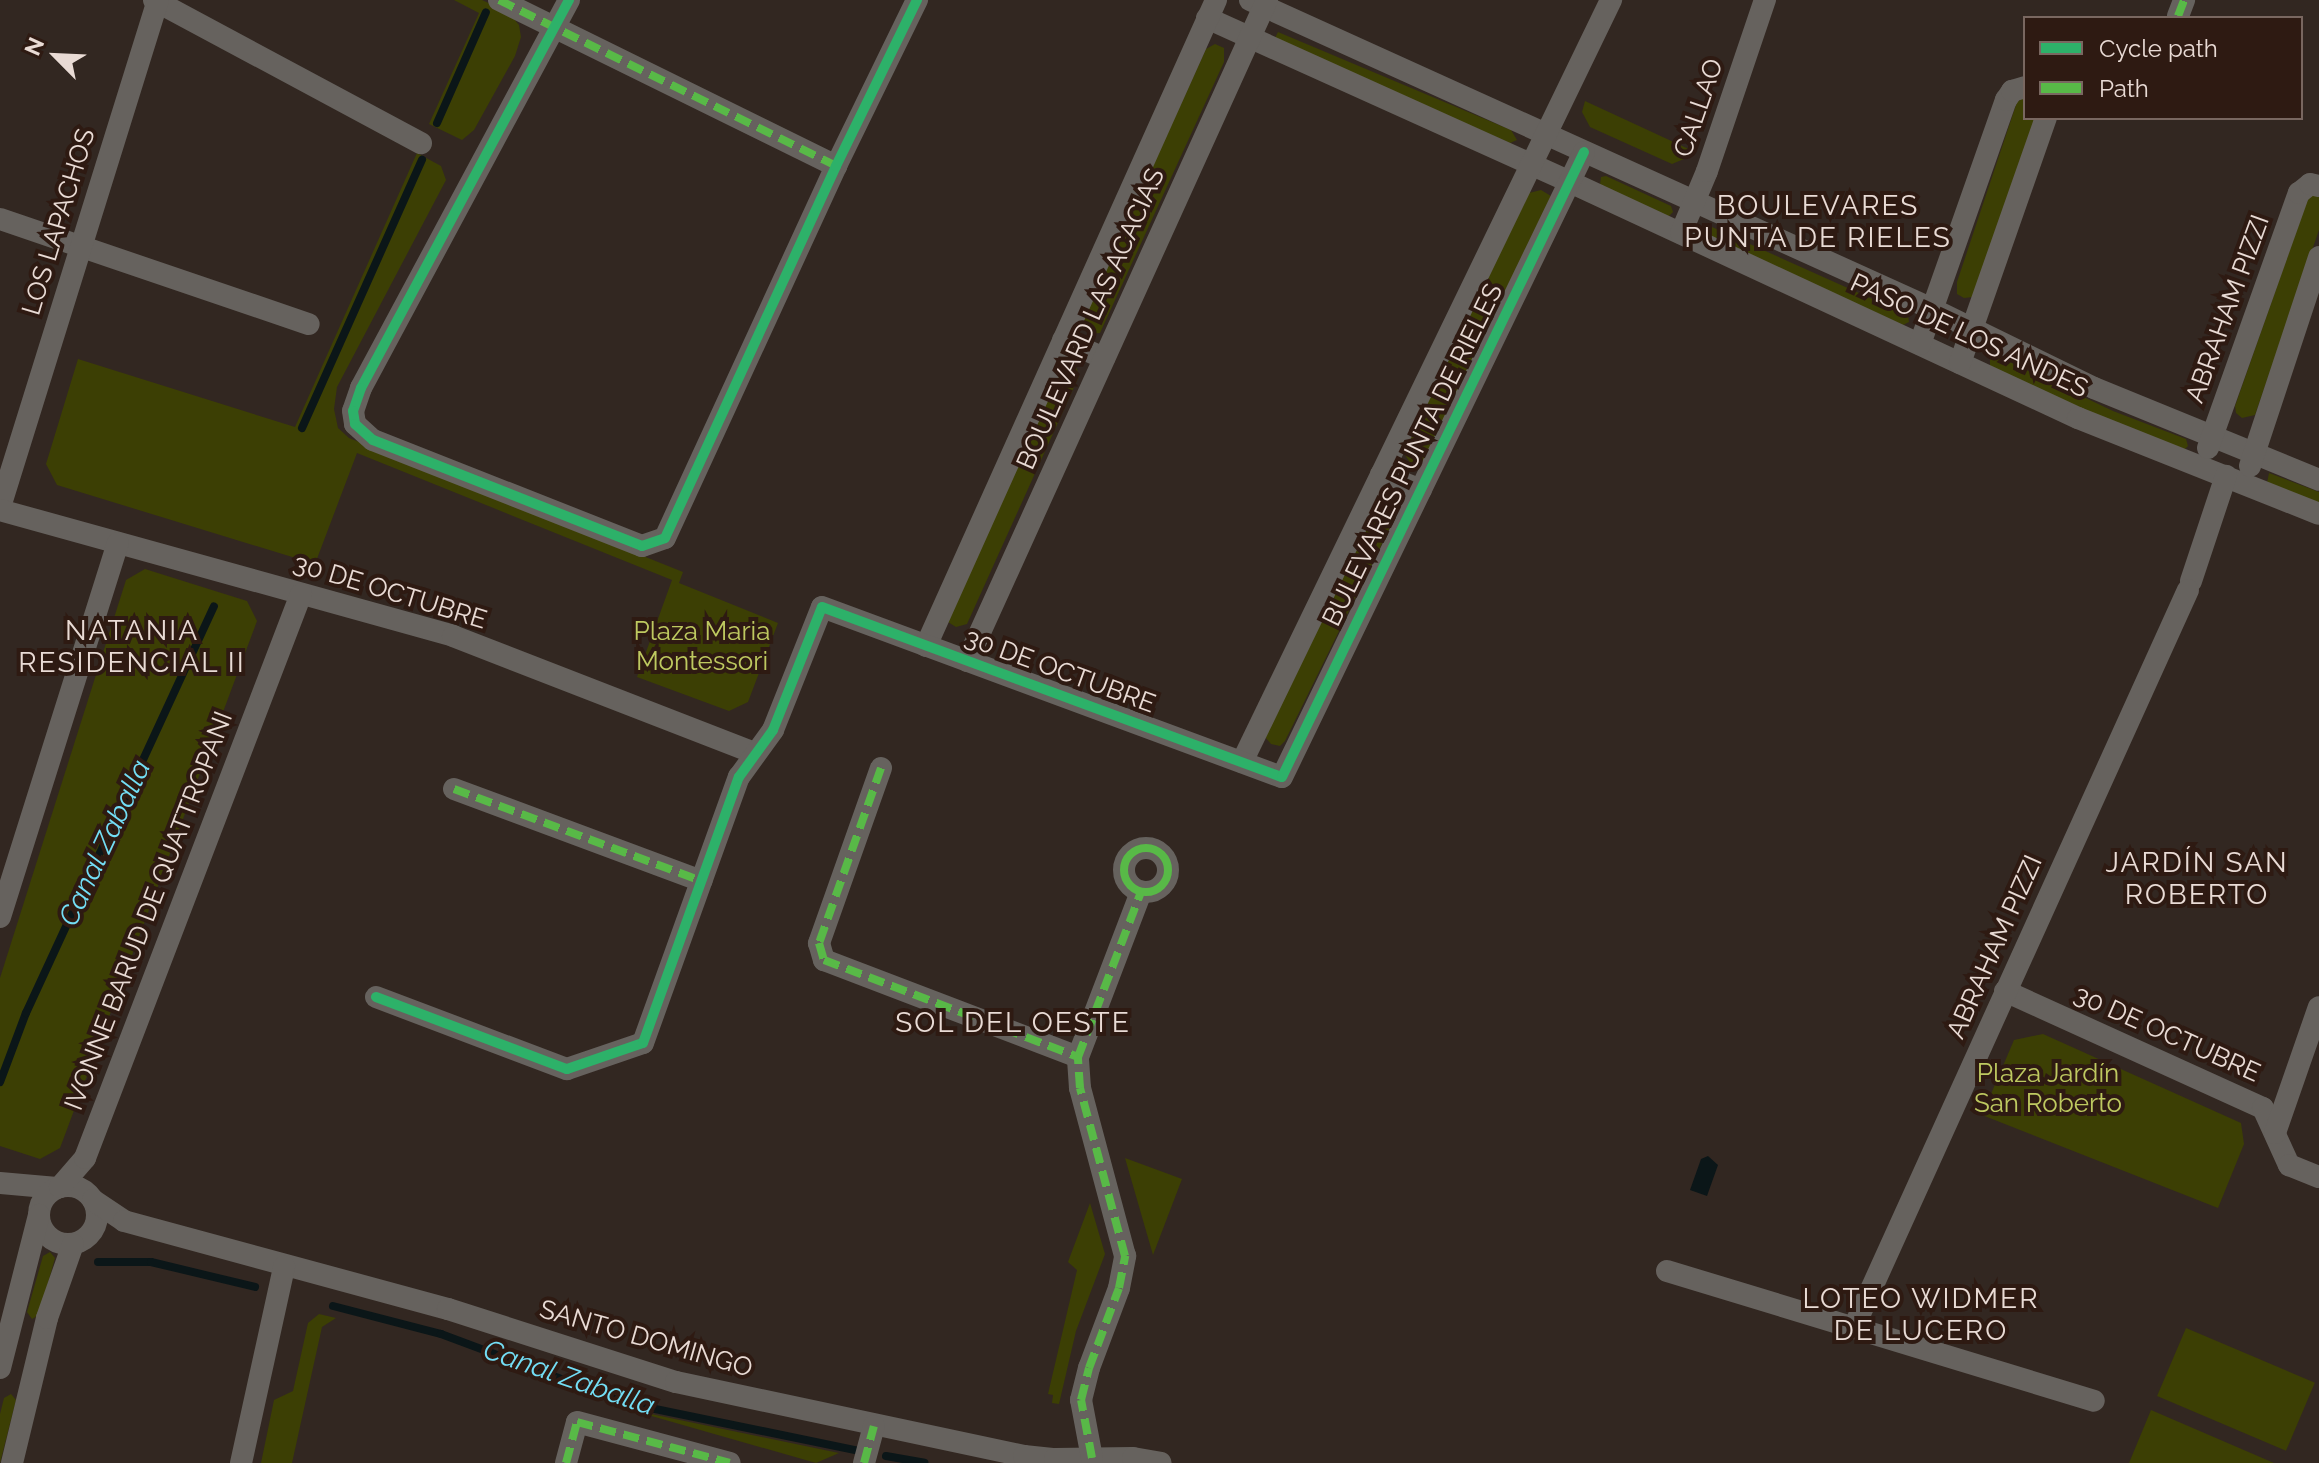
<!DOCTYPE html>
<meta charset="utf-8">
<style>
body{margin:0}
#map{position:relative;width:2319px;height:1463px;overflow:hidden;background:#322721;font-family:Raleway,sans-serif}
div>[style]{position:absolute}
.green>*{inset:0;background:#3c3f04;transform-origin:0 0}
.water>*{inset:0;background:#0b1618}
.stream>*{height:8px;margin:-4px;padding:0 4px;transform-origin:4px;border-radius:4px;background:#0b1618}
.minor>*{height:22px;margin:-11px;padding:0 11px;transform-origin:11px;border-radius:11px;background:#66625e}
.minor>.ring{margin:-11px;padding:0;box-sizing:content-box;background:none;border:22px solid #66625e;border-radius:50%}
.quiet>*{height:8px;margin-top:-4px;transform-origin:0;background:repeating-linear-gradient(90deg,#58b947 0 16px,transparent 0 24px)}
.quiet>.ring{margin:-4px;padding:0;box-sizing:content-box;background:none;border:8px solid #58b947;border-radius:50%}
.cycleway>*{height:10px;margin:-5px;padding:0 5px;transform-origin:5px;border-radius:5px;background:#2db169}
span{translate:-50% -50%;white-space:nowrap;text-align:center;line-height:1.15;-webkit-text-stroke:8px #2e1a12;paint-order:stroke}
.street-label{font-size:26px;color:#e9dbd5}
.park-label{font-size:26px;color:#bec960}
.neighbourhood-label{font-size:28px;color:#e9dbd5;letter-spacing:2px}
.water-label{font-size:28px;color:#73def5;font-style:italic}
.legend{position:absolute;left:2023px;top:16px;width:280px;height:104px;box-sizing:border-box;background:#2e1a12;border:2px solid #796760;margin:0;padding:10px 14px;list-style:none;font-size:24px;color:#e9dbd5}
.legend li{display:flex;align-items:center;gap:16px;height:40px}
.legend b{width:40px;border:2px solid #796760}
.north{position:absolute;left:16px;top:16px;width:80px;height:80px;-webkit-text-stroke:6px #2e1a12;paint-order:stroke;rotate:294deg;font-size:22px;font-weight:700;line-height:32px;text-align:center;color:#e9dbd5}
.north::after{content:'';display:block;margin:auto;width:28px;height:36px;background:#e9dbd5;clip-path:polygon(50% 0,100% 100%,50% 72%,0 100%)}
</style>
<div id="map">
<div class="green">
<div style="clip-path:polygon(454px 0,482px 0,508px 12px,519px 25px,521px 37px,515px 56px,474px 130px,462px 140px,429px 124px,479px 13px)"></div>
<div style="clip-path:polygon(1278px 32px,1511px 130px,1517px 140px,1510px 143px,1279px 43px,1275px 38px)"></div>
<div style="clip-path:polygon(1215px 44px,1224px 48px,1224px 62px,1100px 333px,1088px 334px,1081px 323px,1206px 49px)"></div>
<div style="clip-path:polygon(2025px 97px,2025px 118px,2035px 118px,1973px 297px,1964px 298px,1957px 294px,1957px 282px,2017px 102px)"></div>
<div style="clip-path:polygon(1585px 101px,1693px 151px,1691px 156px,1672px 164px,1590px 127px,1582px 112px)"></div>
<div style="clip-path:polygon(417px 153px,441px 166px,446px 180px,337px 387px,334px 409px,338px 428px,349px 438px,683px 572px,679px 583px,778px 623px,748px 702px,729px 711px,637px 677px,672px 580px,357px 453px,315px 564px,57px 485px,46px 464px,78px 359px,295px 427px)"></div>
<div style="clip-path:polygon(1606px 176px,1671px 206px,1673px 212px,1668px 217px,1600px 185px,1601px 177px)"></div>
<div style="clip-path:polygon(1541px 190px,1551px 196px,1424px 461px,1411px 464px,1403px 452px,1529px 193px)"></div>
<div style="clip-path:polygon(2309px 195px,2319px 195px,2319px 230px,2255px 415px,2242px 418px,2236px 413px,2235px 406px)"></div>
<div style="clip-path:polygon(1712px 227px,1908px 315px,1909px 322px,1903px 325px,1709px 236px)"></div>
<div style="clip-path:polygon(1995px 355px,2113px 411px,2186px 439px,2188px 446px,2185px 449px,2113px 424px,1990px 366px,1990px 358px)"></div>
<div style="clip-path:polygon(1068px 364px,1076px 367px,1079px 376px,967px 624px,956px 627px,948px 622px,1063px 365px)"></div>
<div style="clip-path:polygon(2269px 473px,2319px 492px,2319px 505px,2267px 483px)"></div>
<div style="clip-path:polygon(1393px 489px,1399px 493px,1401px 505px,1285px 741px,1280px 746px,1271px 744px,1265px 737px,1381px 494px)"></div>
<div style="clip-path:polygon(145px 569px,247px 601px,257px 621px,60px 1148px,40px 1159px,0 1146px,0 978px,126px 580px)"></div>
<div style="clip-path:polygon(2043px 1034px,2241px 1123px,2244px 1144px,2218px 1208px,1982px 1115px,2014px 1040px)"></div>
<div style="clip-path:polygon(1125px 1158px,1182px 1179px,1153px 1255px)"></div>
<div style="clip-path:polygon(1090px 1203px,1105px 1254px,1076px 1331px,1059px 1404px,1052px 1403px,1053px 1395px,1048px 1394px,1077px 1270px,1068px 1262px)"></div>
<div style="clip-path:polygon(50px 1252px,55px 1258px,39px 1315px,32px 1319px,27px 1312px,43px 1256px)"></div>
<div style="clip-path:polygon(319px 1314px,336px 1318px,322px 1327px,292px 1463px,261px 1463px,274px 1400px,293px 1391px,308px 1323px)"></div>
<div style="left:2186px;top:1328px;width:140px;height:74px;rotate:23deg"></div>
<div style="clip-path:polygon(11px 1394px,16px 1400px,0 1463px,0 1414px,4px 1398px)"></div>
<div style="clip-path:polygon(627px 1409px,839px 1453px,816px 1463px)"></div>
<div style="clip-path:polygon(2151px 1410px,2274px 1463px,2129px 1463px)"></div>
</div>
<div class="water">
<div style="clip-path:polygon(1708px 1156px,1718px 1165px,1707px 1196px,1690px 1190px,1701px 1159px)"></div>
</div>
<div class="stream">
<div style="left:437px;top:123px;width:121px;rotate:-66.2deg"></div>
<div style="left:302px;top:428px;width:294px;rotate:-65.9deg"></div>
<div style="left:0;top:1082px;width:74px;rotate:-69.4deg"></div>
<div style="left:26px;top:1013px;width:448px;rotate:-65.2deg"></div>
<div style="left:98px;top:1262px;width:53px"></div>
<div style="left:151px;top:1262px;width:107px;rotate:13.5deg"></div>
<div style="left:333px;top:1306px;width:112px;rotate:14.5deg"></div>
<div style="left:441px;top:1334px;width:197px;rotate:20.5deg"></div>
<div style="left:626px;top:1403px;width:234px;rotate:11.6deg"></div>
<div style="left:886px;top:1456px;width:39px;rotate:10deg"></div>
</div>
<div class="minor">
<div style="left:154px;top:0;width:303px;rotate:28.2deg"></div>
<div style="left:499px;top:0;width:376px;rotate:26.2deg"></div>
<div style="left:569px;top:0;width:440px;rotate:118.2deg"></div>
<div style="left:361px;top:388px;width:24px;rotate:109deg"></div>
<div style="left:353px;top:411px;width:13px;rotate:81deg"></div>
<div style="left:355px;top:424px;width:24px;rotate:42deg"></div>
<div style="left:373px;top:440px;width:289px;rotate:21.5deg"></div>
<div style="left:642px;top:546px;width:24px;rotate:-19deg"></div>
<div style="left:665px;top:538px;width:409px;rotate:-65.3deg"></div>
<div style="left:836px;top:166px;width:185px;rotate:-64deg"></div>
<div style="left:1250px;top:0;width:749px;rotate:24.37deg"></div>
<div style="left:1932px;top:309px;width:180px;rotate:26deg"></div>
<div style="left:2094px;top:388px;width:243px;rotate:22.2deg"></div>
<div style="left:2178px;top:16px;width:17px;rotate:-69deg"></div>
<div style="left:1207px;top:18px;width:398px;rotate:24.3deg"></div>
<div style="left:1570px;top:182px;width:560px;rotate:24.92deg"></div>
<div style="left:2078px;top:418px;width:259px;rotate:21.7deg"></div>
<div style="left:0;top:219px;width:326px;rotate:18.8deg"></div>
<div style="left:1681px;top:233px;width:67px;rotate:-67.2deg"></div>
<div style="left:1707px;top:171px;width:181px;rotate:-71.3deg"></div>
<div style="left:1063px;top:340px;width:45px;rotate:23.7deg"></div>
<div style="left:1920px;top:344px;width:259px;rotate:-70.6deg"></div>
<div style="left:2006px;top:100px;width:11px;rotate:-56deg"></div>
<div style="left:2012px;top:91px;width:14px;rotate:-17deg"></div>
<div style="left:1960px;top:363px;width:260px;rotate:-70.7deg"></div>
<div style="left:2208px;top:448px;width:271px;rotate:-70.4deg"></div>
<div style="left:2299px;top:193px;width:14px;rotate:-39deg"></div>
<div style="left:2310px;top:184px;width:9px;rotate:13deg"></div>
<div style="left:2250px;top:466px;width:220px;rotate:-71.7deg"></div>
<div style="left:1381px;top:474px;width:43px;rotate:21.8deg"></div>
<div style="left:0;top:507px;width:531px;rotate:-72.69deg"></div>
<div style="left:0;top:510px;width:470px;rotate:15.5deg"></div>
<div style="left:453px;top:636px;width:324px;rotate:21.2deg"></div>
<div style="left:2191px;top:581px;width:111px;rotate:-71.6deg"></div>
<div style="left:926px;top:646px;width:708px;rotate:-65.82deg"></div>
<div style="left:967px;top:661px;width:726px;rotate:-65.59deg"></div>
<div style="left:1242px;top:762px;width:847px;rotate:-64.16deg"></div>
<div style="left:881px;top:768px;width:186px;rotate:109.5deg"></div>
<div style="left:819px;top:943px;width:18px;rotate:74deg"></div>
<div style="left:824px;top:960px;width:272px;rotate:20.9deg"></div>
<div style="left:454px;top:789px;width:264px;rotate:20.4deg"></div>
<div class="ring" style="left:1124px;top:848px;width:22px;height:22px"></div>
<div style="left:0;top:917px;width:392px;rotate:-72.5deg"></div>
<div style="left:2005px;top:991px;width:283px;rotate:24.4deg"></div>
<div style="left:2263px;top:1108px;width:63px;rotate:65.5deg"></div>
<div style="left:2289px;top:1165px;width:32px;rotate:22deg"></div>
<div style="left:376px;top:997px;width:204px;rotate:20.7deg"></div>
<div style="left:567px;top:1069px;width:80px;rotate:-18.9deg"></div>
<div style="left:643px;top:1043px;width:283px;rotate:-70.2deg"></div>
<div style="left:739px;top:777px;width:58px;rotate:-54.1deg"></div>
<div style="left:773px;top:730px;width:132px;rotate:-68.3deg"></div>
<div style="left:822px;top:607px;width:490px;rotate:20.3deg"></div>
<div style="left:1282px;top:777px;width:694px;rotate:-64.21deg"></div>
<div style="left:2275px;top:1133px;width:133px;rotate:-70.8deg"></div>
<div style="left:0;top:1183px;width:57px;rotate:5deg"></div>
<div class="ring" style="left:39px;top:1186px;width:36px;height:36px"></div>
<div style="left:60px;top:1187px;width:38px;rotate:-49deg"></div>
<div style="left:85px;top:1158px;width:604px;rotate:-69.04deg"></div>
<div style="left:93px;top:1200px;width:37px;rotate:34deg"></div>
<div style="left:124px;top:1221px;width:336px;rotate:15.2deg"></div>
<div style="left:448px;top:1309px;width:239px;rotate:17.8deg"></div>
<div style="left:676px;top:1382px;width:356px;rotate:12deg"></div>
<div style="left:1024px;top:1456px;width:31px;rotate:6deg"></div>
<div style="left:1055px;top:1459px;width:78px;rotate:-0.7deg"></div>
<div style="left:1133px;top:1458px;width:28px;rotate:10deg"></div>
<div style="left:1667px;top:1271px;width:446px;rotate:16.9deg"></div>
<div style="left:1854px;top:1327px;width:809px;rotate:-65.62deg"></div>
<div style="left:0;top:1368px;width:158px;rotate:-75.7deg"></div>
<div style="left:1092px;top:1458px;width:59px;rotate:-100.7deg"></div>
<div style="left:1081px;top:1400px;width:33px;rotate:-76deg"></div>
<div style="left:1089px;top:1368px;width:85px;rotate:-69.4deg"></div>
<div style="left:1119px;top:1288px;width:33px;rotate:-79deg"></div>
<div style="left:1125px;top:1256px;width:174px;rotate:-105deg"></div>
<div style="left:1080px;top:1088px;width:31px;rotate:-94deg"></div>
<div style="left:1078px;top:1057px;width:177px;rotate:-69.1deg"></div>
<div style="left:12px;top:1463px;width:149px;rotate:-76.4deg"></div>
<div style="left:47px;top:1318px;width:78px;rotate:-70.6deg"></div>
<div style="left:241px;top:1463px;width:201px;rotate:-77.6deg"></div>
<div style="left:566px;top:1463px;width:42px;rotate:-75deg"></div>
<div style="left:577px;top:1422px;width:158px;rotate:15deg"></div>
<div style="left:864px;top:1463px;width:38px;rotate:-75deg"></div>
</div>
<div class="quiet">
<div style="left:499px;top:0;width:376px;rotate:26.2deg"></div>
<div style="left:2178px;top:16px;width:17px;rotate:-69deg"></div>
<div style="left:881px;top:768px;width:186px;rotate:109.5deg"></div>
<div style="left:819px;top:943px;width:18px;rotate:74deg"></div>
<div style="left:824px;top:960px;width:272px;rotate:20.9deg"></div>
<div style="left:454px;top:789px;width:264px;rotate:20.4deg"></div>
<div class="ring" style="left:1124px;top:848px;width:36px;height:36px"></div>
<div style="left:1092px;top:1458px;width:59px;rotate:-100.7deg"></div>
<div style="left:1081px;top:1400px;width:33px;rotate:-76deg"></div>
<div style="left:1089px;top:1368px;width:85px;rotate:-69.4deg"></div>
<div style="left:1119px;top:1288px;width:33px;rotate:-79deg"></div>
<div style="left:1125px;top:1256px;width:174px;rotate:-105deg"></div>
<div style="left:1080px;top:1088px;width:31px;rotate:-94deg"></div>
<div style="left:1078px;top:1057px;width:177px;rotate:-69.1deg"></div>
<div style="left:566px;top:1463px;width:42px;rotate:-75deg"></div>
<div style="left:577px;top:1422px;width:158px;rotate:15deg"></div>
<div style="left:864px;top:1463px;width:38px;rotate:-75deg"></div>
</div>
<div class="cycleway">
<div style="left:569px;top:0;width:440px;rotate:118.2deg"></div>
<div style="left:361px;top:388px;width:24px;rotate:109deg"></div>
<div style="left:353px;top:411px;width:13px;rotate:81deg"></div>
<div style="left:355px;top:424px;width:24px;rotate:42deg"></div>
<div style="left:373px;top:440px;width:289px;rotate:21.5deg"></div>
<div style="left:642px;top:546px;width:24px;rotate:-19deg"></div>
<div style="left:665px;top:538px;width:409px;rotate:-65.3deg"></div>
<div style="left:836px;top:166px;width:185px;rotate:-64deg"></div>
<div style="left:376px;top:997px;width:204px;rotate:20.7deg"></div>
<div style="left:567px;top:1069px;width:80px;rotate:-18.9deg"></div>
<div style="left:643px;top:1043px;width:283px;rotate:-70.2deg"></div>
<div style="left:739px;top:777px;width:58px;rotate:-54.1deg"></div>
<div style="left:773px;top:730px;width:132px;rotate:-68.3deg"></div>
<div style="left:822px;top:607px;width:490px;rotate:20.3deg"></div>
<div style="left:1282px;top:777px;width:694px;rotate:-64.21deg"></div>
</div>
<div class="street-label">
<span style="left:1699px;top:108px;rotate:-71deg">CALLAO</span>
<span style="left:59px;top:222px;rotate:-73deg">LOS LAPACHOS</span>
<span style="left:2228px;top:309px;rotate:-70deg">ABRAHAM PIZZI</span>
<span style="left:1091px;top:319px;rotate:-66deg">BOULEVARD LAS ACACIAS</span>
<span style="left:1969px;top:336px;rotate:25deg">PASO DE LOS ANDES</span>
<span style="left:1413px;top:455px;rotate:-64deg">BULEVARES PUNTA DE RIELES</span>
<span style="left:390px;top:592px;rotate:17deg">30 DE OCTUBRE</span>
<span style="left:1060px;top:671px;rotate:20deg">30 DE OCTUBRE</span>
<span style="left:149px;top:911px;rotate:-69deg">IVONNE BARUD DE QUATTROPANI</span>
<span style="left:1995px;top:947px;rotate:-66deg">ABRAHAM PIZZI</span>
<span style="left:2167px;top:1034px;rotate:24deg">30 DE OCTUBRE</span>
<span style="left:646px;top:1339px;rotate:16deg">SANTO DOMINGO</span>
</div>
<div class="park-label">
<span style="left:702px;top:647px">Plaza Maria<br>Montessori</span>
<span style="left:2048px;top:1089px">Plaza Jardín<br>San Roberto</span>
</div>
<div class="neighbourhood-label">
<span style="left:1818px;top:222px">BOULEVARES<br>PUNTA DE RIELES</span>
<span style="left:132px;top:647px">NATANIA<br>RESIDENCIAL II</span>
<span style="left:2197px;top:879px">JARDÍN SAN<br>ROBERTO</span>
<span style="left:1013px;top:1023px">SOL DEL OESTE</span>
<span style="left:1921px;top:1315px">LOTEO WIDMER<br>DE LUCERO</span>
</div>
<div class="water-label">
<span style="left:105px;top:843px;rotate:-65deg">Canal Zaballa</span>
<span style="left:569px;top:1378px;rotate:19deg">Canal Zaballa</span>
</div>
<ul class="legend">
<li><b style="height:10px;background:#2db169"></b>Cycle path</li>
<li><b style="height:10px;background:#58b947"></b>Path</li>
</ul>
<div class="north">N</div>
</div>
